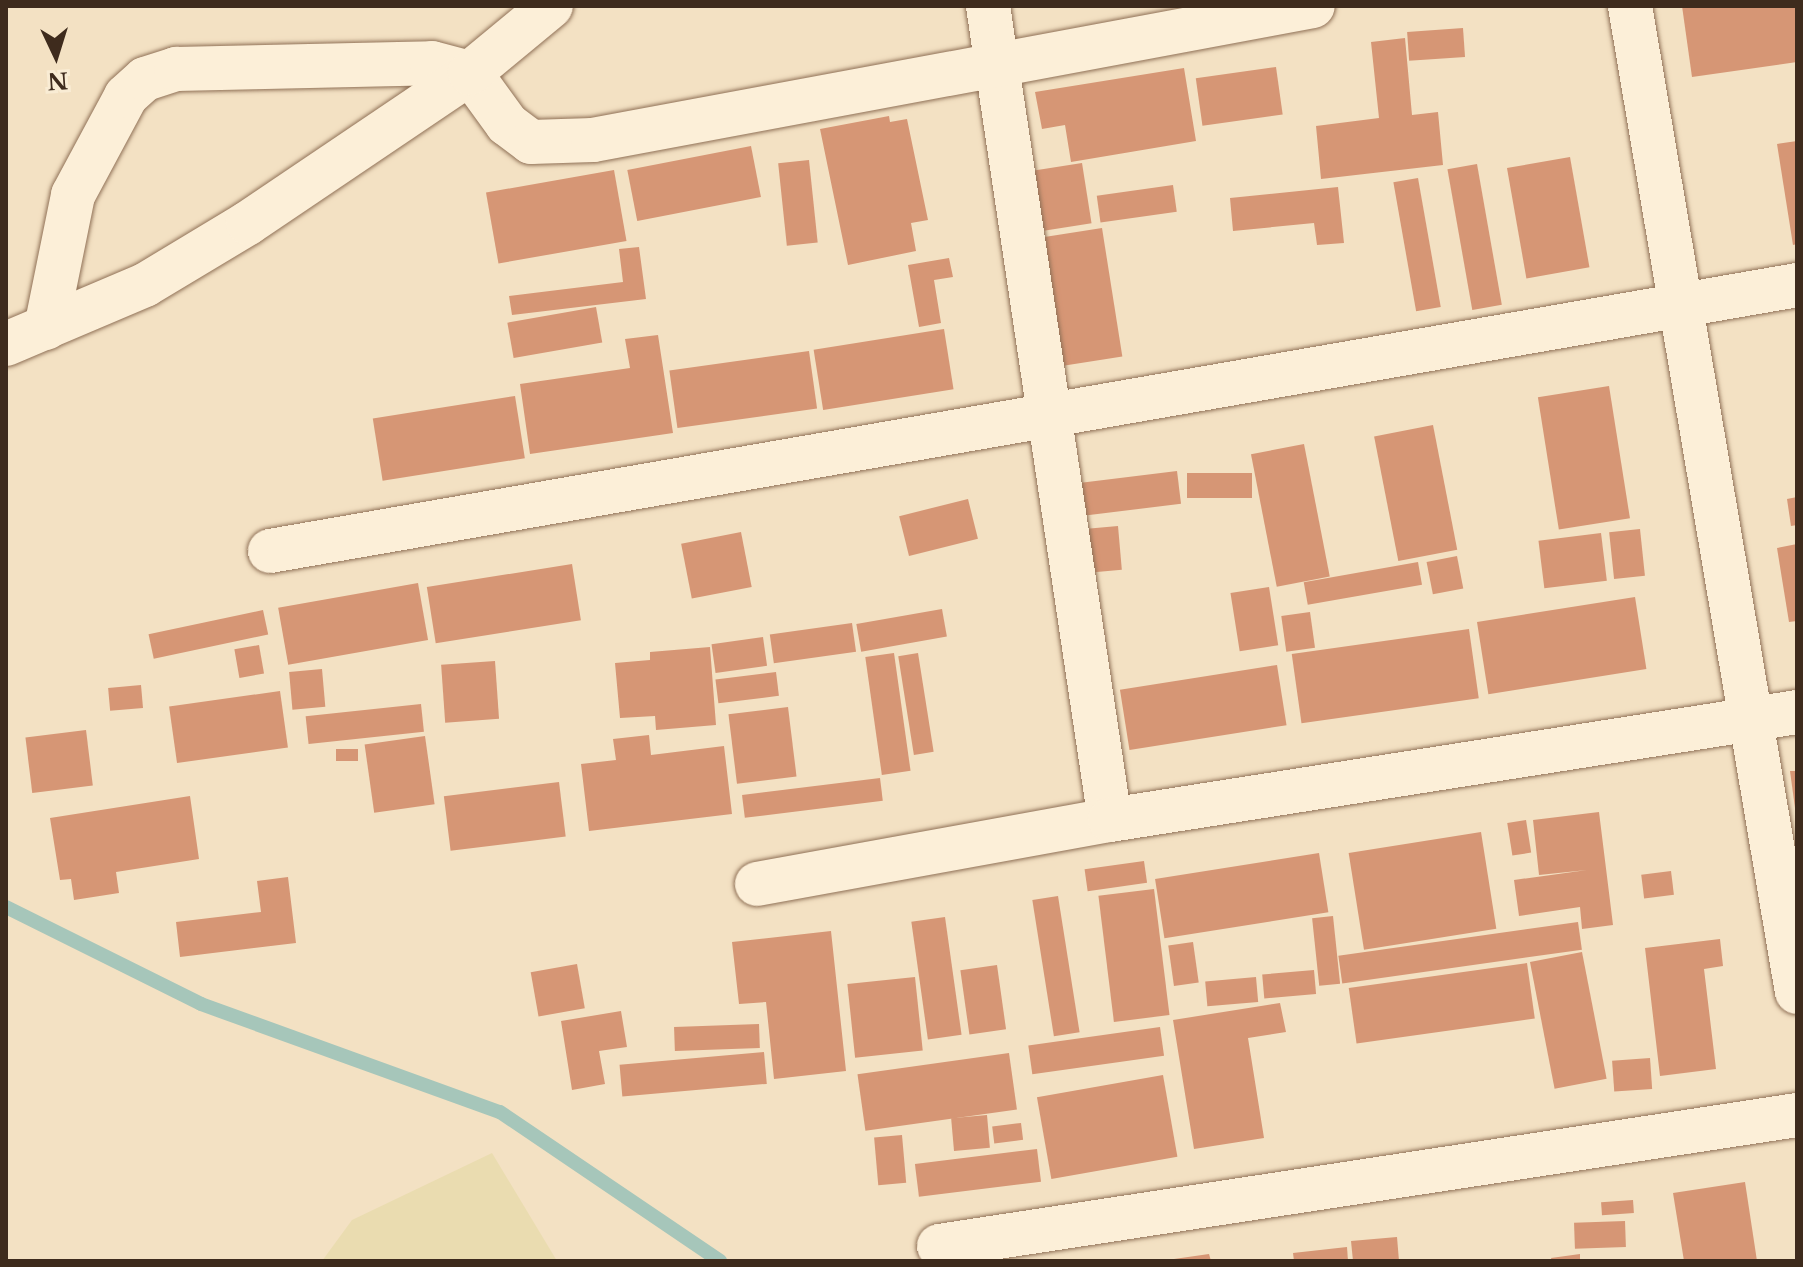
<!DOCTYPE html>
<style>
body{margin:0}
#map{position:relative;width:1803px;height:1267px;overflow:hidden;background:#f3e1c3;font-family:"Libre Baskerville",serif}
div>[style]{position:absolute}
.farmland>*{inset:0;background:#eadcb0}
.stream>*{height:14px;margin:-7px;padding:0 7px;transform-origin:7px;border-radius:7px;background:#a6c6ba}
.building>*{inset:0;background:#d69675;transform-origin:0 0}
.roads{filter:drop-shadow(0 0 2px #907157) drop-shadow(0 0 2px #907157)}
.street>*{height:44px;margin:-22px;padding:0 22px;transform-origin:22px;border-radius:22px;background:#fcefd8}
span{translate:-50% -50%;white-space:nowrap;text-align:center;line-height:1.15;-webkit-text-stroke:8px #f9ecd4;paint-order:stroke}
.frame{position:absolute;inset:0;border:8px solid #3e2b1d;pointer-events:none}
.north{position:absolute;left:16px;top:16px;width:80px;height:80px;-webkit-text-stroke:6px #f9ecd4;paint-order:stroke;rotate:176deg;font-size:22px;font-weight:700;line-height:32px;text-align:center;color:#3e2b1d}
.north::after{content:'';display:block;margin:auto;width:28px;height:36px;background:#3e2b1d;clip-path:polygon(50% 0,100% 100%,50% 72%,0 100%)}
</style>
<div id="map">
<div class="farmland">
<div style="clip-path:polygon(492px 1153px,557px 1261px,322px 1261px,352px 1220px)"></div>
</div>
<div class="stream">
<div style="left:6px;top:907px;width:218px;rotate:26.4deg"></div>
<div style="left:201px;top:1004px;width:318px;rotate:19.9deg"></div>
<div style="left:500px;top:1112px;width:266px;rotate:34.1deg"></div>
</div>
<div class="building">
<div style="clip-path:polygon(1682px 6px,1797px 6px,1797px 62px,1692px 77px)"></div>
<div style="left:1463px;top:28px;width:29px;height:56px;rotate:86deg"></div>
<div style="clip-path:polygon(1405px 38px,1412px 115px,1438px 112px,1443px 165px,1321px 179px,1316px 126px,1379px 118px,1371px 42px)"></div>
<div style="left:1276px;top:67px;width:48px;height:81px;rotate:82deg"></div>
<div style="clip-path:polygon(1184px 68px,1196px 141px,1071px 162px,1065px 125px,1042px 129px,1035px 92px)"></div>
<div style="clip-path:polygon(889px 116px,890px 122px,907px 119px,928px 220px,911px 223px,916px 251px,848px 265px,820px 129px)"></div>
<div style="clip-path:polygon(1797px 141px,1797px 244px,1793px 245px,1777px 144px)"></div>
<div style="left:751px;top:146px;width:52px;height:126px;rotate:79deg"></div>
<div style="left:1570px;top:157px;width:112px;height:64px;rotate:80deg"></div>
<div style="left:809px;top:160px;width:83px;height:31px;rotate:84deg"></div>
<div style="left:1082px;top:163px;width:61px;height:58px;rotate:81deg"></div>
<div style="left:1477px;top:164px;width:143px;height:30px;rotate:80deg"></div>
<div style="left:614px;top:170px;width:72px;height:130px;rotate:80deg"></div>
<div style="left:1418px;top:178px;width:131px;height:25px;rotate:80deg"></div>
<div style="left:1173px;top:185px;width:27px;height:77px;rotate:82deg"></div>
<div style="clip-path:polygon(1338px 187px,1344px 243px,1317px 245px,1314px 223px,1233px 231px,1230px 198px)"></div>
<div style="left:1102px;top:228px;width:130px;height:63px;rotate:81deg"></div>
<div style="clip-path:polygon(639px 247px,646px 299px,512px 315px,509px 296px,623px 282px,619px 249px)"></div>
<div style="clip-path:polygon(949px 258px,953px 277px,934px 280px,941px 323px,919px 327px,908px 265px)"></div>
<div style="left:596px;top:307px;width:36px;height:90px;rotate:80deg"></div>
<div style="left:944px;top:329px;width:61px;height:132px;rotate:81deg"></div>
<div style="clip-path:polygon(658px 335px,673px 433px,530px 454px,520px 384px,630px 368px,625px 339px)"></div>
<div style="left:809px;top:351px;width:58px;height:141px;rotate:82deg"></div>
<div style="left:1609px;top:386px;width:134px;height:72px;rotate:81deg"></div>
<div style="left:515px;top:396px;width:63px;height:144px;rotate:81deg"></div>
<div style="left:1433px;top:425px;width:127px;height:60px;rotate:79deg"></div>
<div style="left:1304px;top:444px;width:135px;height:54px;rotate:79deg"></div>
<div style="left:1177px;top:471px;width:33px;height:117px;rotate:83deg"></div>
<div style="left:1252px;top:473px;width:25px;height:65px;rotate:90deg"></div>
<div style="clip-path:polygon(1797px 497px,1797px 525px,1791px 526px,1787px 499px)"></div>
<div style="left:968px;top:499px;width:41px;height:71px;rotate:76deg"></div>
<div style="left:1118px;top:526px;width:44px;height:42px;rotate:85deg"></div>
<div style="left:1640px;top:529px;width:47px;height:31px;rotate:84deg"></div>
<div style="left:741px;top:532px;width:56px;height:61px;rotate:79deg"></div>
<div style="left:1601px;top:533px;width:48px;height:63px;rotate:83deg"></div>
<div style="clip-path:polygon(1797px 544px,1797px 621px,1789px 622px,1777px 548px)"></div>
<div style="left:1457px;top:556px;width:33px;height:31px;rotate:79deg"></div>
<div style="left:1418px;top:562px;width:23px;height:116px;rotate:80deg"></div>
<div style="left:572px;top:564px;width:57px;height:147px;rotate:81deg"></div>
<div style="left:418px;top:583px;width:58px;height:142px;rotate:80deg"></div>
<div style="left:1269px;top:587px;width:59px;height:39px;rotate:81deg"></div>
<div style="left:1635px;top:597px;width:73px;height:160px;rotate:81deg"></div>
<div style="left:942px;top:609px;width:28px;height:87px;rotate:80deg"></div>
<div style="left:263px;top:610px;width:25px;height:117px;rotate:78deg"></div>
<div style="left:1310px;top:612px;width:36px;height:29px;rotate:82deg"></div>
<div style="left:852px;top:623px;width:29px;height:83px;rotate:82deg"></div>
<div style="left:1469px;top:629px;width:70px;height:179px;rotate:82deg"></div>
<div style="left:763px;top:637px;width:29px;height:52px;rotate:82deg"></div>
<div style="left:259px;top:645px;width:29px;height:25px;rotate:80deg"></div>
<div style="clip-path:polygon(710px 647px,716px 725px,656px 730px,655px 716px,620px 718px,615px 663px,650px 660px,650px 652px)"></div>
<div style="left:894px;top:653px;width:119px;height:29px;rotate:82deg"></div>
<div style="left:918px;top:653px;width:100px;height:20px;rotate:81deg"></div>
<div style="left:495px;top:661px;width:58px;height:54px;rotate:86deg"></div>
<div style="left:1277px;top:665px;width:61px;height:159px;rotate:81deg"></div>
<div style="left:322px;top:669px;width:38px;height:33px;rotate:85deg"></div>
<div style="left:776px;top:672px;width:24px;height:61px;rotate:83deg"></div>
<div style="left:141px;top:685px;width:23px;height:33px;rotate:85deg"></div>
<div style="left:280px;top:691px;width:57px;height:112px;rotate:82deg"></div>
<div style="left:421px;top:704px;width:28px;height:116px;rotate:84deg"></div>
<div style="left:788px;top:707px;width:70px;height:60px;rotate:83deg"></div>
<div style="left:86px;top:730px;width:56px;height:61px;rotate:83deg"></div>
<div style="clip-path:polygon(649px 735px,651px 755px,724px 746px,732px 814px,589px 831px,581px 764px,616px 760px,613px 739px)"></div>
<div style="left:425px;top:736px;width:69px;height:61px;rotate:82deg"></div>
<div style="left:358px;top:749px;width:12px;height:22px;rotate:90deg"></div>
<div style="clip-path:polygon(1790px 771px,1797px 771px,1797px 808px,1795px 808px)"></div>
<div style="left:880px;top:778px;width:23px;height:139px;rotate:83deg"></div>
<div style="left:559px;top:782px;width:55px;height:116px;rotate:83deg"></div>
<div style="clip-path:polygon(190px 796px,199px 859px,116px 872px,119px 893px,74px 900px,71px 879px,60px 880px,50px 818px)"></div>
<div style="clip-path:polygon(1599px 812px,1613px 925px,1582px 929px,1580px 907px,1519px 916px,1514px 880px,1587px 870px,1539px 875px,1533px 820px)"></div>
<div style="left:1526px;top:820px;width:33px;height:19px;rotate:81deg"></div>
<div style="left:1481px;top:832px;width:98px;height:134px;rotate:81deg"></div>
<div style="left:1319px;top:853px;width:60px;height:166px;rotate:81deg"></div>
<div style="left:1144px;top:861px;width:22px;height:60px;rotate:82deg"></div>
<div style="left:1671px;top:871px;width:24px;height:30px;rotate:83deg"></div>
<div style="clip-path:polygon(288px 877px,296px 943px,180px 957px,176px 922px,261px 912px,257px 881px)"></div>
<div style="left:1154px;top:889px;width:127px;height:56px;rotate:83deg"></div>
<div style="left:1058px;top:896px;width:138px;height:26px;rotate:81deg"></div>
<div style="left:1333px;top:916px;width:68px;height:21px;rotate:84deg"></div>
<div style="left:945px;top:917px;width:119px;height:34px;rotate:82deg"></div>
<div style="left:1578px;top:922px;width:28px;height:242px;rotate:82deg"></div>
<div style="clip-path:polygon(831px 931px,846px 1071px,774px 1079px,766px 1002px,739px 1004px,732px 942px)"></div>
<div style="clip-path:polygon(1720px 939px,1723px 966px,1704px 969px,1716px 1069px,1660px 1076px,1645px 948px)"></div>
<div style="left:1193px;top:942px;width:41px;height:25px;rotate:82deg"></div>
<div style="left:1582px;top:952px;width:129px;height:53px;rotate:79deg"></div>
<div style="left:1527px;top:963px;width:56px;height:180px;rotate:82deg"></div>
<div style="left:577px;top:964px;width:45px;height:47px;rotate:80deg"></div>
<div style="left:997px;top:965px;width:65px;height:37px;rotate:82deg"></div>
<div style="left:1314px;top:970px;width:24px;height:52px;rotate:85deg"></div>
<div style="left:915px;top:977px;width:74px;height:68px;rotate:84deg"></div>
<div style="left:1256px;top:977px;width:25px;height:51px;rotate:85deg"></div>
<div style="clip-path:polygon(1280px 1003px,1286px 1032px,1248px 1038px,1264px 1138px,1194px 1149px,1173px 1020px)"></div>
<div style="clip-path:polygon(621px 1011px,627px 1047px,599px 1051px,605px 1084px,572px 1090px,561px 1021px)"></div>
<div style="left:759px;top:1024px;width:24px;height:85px;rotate:88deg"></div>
<div style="left:1160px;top:1027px;width:29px;height:133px;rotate:82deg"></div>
<div style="left:764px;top:1052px;width:32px;height:145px;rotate:85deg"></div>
<div style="left:1009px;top:1053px;width:57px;height:153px;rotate:82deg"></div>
<div style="left:1650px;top:1058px;width:31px;height:38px;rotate:86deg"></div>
<div style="left:1163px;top:1075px;width:83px;height:128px;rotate:80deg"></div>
<div style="left:987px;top:1115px;width:33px;height:36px;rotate:85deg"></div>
<div style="left:1021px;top:1123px;width:17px;height:29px;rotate:83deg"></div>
<div style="left:902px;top:1135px;width:48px;height:28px;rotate:85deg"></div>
<div style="left:1037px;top:1149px;width:33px;height:123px;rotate:83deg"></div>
<div style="clip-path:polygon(1745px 1182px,1757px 1261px,1684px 1261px,1673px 1193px)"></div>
<div style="left:1633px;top:1200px;width:13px;height:32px;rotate:86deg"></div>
<div style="left:1625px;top:1221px;width:26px;height:51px;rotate:88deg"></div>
<div style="clip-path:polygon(1397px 1237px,1399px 1261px,1353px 1261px,1351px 1241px)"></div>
<div style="clip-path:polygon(1347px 1247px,1348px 1261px,1294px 1261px,1293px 1253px)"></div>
<div style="clip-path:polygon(1209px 1254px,1211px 1261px,1175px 1261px,1174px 1259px)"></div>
<div style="clip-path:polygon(1580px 1254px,1580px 1261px,1552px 1261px,1551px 1258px)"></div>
</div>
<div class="roads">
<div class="street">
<div style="left:988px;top:6px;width:823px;rotate:81.48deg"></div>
<div style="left:1630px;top:6px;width:1000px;rotate:80.39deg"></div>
<div style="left:46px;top:328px;width:136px;rotate:-78.5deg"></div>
<div style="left:73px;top:195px;width:112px;rotate:-61.8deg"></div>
<div style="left:126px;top:96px;width:25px;rotate:-42deg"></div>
<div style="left:145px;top:79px;width:33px;rotate:-18deg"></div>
<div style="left:176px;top:69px;width:256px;rotate:-1.3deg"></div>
<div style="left:432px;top:63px;width:39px;rotate:15deg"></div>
<div style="left:470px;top:73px;width:63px;rotate:54deg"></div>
<div style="left:507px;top:124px;width:30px;rotate:37deg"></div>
<div style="left:531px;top:142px;width:62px;rotate:-1.8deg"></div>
<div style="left:593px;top:140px;width:732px;rotate:-10.54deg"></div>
<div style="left:6px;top:344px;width:151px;rotate:-23deg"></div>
<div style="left:145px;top:285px;width:120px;rotate:-31deg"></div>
<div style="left:248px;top:223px;width:268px;rotate:-34deg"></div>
<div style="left:470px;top:73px;width:105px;rotate:-39.6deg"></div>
<div style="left:270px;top:551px;width:1550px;rotate:-9.88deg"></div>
<div style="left:757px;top:884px;width:359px;rotate:-10.3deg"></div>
<div style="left:1110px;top:820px;width:695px;rotate:-8.93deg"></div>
<div style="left:939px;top:1246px;width:868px;rotate:-8.68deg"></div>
</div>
</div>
<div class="frame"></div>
<div class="north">N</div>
</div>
